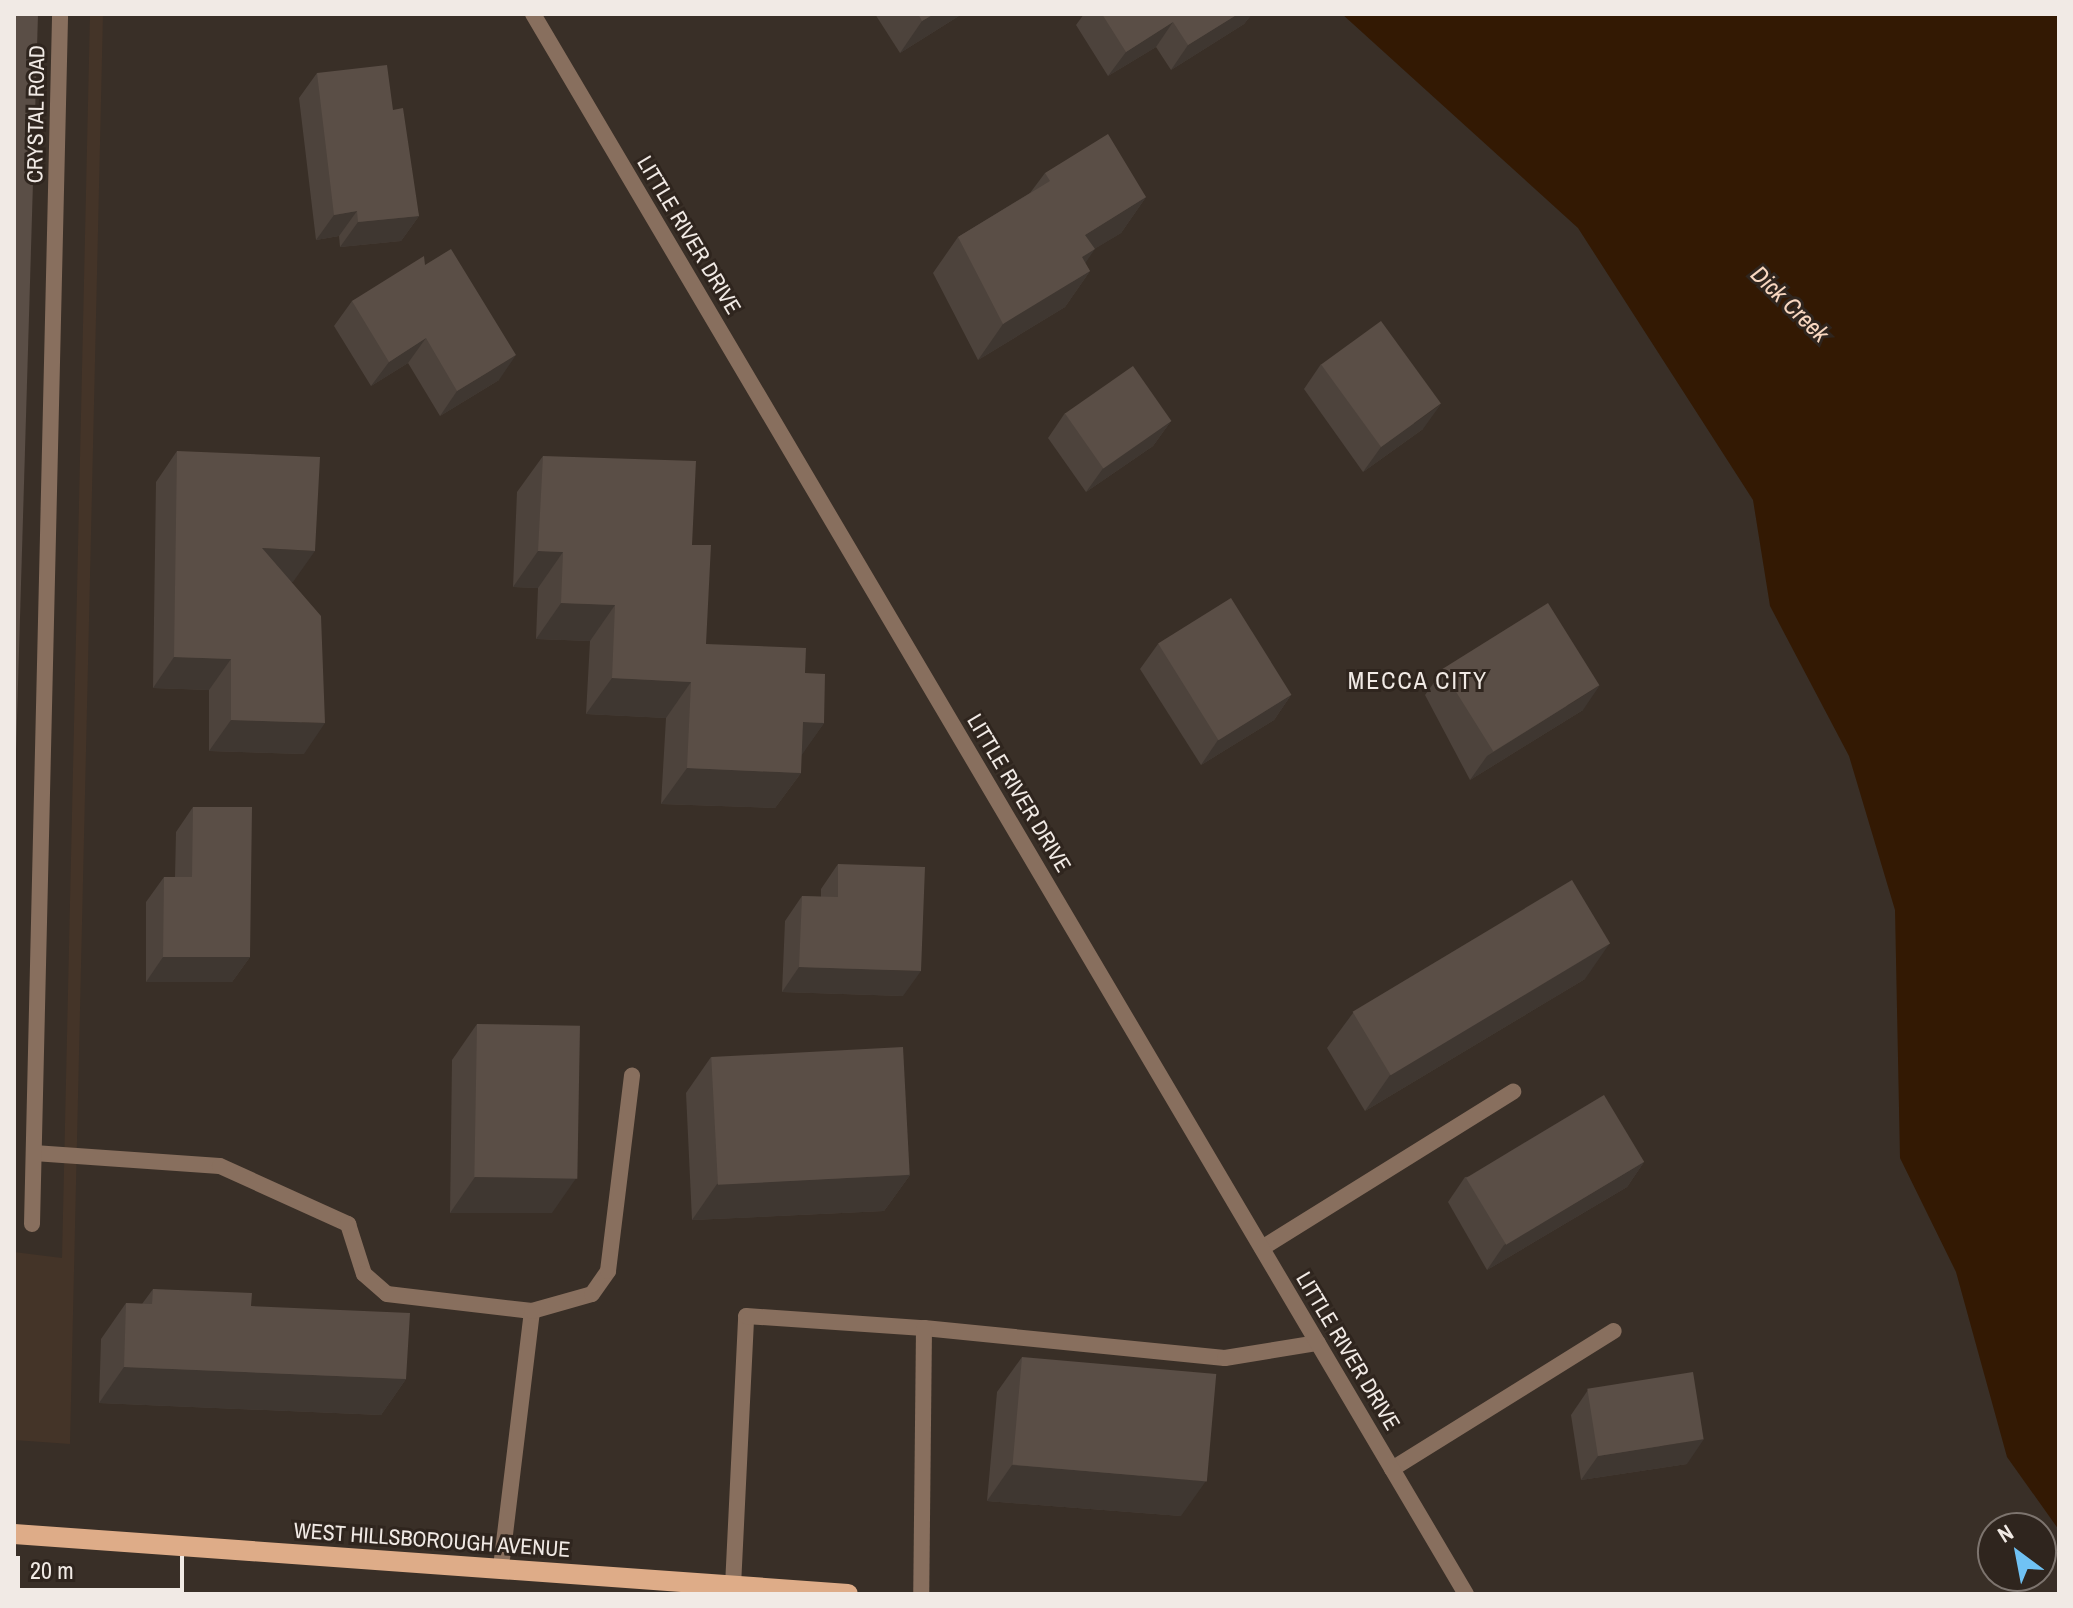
<!DOCTYPE html>
<style>
body{margin:0}
#map{position:relative;width:2073px;height:1608px;overflow:hidden;background:#392f27;font-family:"Archivo Narrow",sans-serif}
div>[style]{position:absolute}
.built>*{inset:0;background:#443428}
.water>*{inset:0;background:#331903}
.lane>*{height:16px;margin:-8px;padding:0 8px;transform-origin:8px;border-radius:8px;background:#886f5e}
.street>*{height:16px;margin:-8px;padding:0 8px;transform-origin:8px;border-radius:8px;background:#886f5e}
.primary>*{height:20px;margin:-10px;padding:0 10px;transform-origin:10px;border-radius:10px;background:#deac88}
.wall>*{inset:0;background:#4d433c}
.shaded-wall>*{inset:0;background:#3f3731}
.building>*{inset:0;background:#5a4e46;transform-origin:0 0}
span{translate:-50% -50%;white-space:nowrap;text-align:center;line-height:1.15;-webkit-text-stroke:6px #2f251e;paint-order:stroke}
.street-label{font-size:22px;color:#f1eae5}
.water-label{font-size:24px;color:#f8d7c0;font-style:italic}
.neighbourhood-label{font-size:24px;color:#f1eae5;letter-spacing:2px}
.frame{position:absolute;inset:0;border:16px solid #f1eae5;pointer-events:none}
.north{position:absolute;left:1977px;top:1512px;width:80px;height:80px;box-sizing:border-box;background:#2f251e;border:2px solid #7d746e;border-radius:50%;rotate:328deg;font-size:22px;font-weight:700;line-height:32px;text-align:center;color:#f1eae5}
.north::after{content:'';display:block;margin:auto;width:28px;height:36px;background:#70c2f4;clip-path:polygon(50% 0,100% 100%,50% 72%,0 100%)}
.scale{position:absolute;left:16px;top:1556px;width:168px;height:36px;box-sizing:border-box;border:4px solid #f1eae5;border-top:0;padding-left:10px;font-size:24px;line-height:28px;white-space:nowrap;color:#f1eae5;-webkit-text-stroke:6px #2f251e;paint-order:stroke}
</style>
<div id="map">
<div class="built">
<div style="clip-path:polygon(90px 14px,103px 14px,70px 1444px,14px 1440px,14px 1252px,62px 1258px)"></div>
</div>
<div class="water">
<div style="clip-path:polygon(1342px 14px,2059px 14px,2059px 1530px,2007px 1457px,1956px 1272px,1900px 1158px,1895px 910px,1849px 756px,1770px 606px,1753px 500px,1578px 228px)"></div>
</div>
<div class="lane">
<div style="left:34px;top:1153px;width:186px;rotate:4deg"></div>
<div style="left:220px;top:1166px;width:141px;rotate:24.4deg"></div>
<div style="left:348px;top:1224px;width:52px;rotate:72.3deg"></div>
<div style="left:364px;top:1274px;width:30px;rotate:41deg"></div>
<div style="left:387px;top:1294px;width:146px;rotate:6.7deg"></div>
<div style="left:532px;top:1311px;width:260px;rotate:96.9deg"></div>
<div style="left:1262px;top:1248px;width:296px;rotate:-31.9deg"></div>
<div style="left:532px;top:1311px;width:62px;rotate:-15.8deg"></div>
<div style="left:592px;top:1294px;width:28px;rotate:-55deg"></div>
<div style="left:608px;top:1271px;width:197px;rotate:-83deg"></div>
<div style="left:924px;top:1328px;width:302px;rotate:5.7deg"></div>
<div style="left:1225px;top:1358px;width:94px;rotate:-9.2deg"></div>
<div style="left:1392px;top:1469px;width:261px;rotate:-31.9deg"></div>
<div style="left:733px;top:1586px;width:270px;rotate:-87.2deg"></div>
<div style="left:746px;top:1316px;width:178px;rotate:3.9deg"></div>
<div style="left:924px;top:1328px;width:266px;rotate:90.6deg"></div>
</div>
<div class="street">
<div style="left:533px;top:14px;width:1835px;rotate:59.44deg"></div>
<div style="left:32px;top:1224px;width:1210px;rotate:-88.67deg"></div>
</div>
<div class="primary">
<div style="left:14px;top:1534px;width:836px;rotate:4.11deg"></div>
</div>
<div class="wall">
<div style="clip-path:polygon(875px 14px,962px 14px,900px 53px)"></div>
<div style="clip-path:polygon(1084px 14px,1252px 14px,1244px 24px,1171px 70px,1156px 47px,1108px 76px,1076px 25px)"></div>
<div style="clip-path:polygon(317px 73px,393px 110px,419px 216px,401px 241px,340px 247px,339px 236px,316px 240px,299px 98px)"></div>
<div style="clip-path:polygon(1045px 173px,1146px 197px,1121px 233px,1094px 249px,1085px 263px,1090px 271px,1065px 307px,978px 360px,933px 273px,958px 237px,1030px 193px)"></div>
<div style="clip-path:polygon(425px 265px,499px 380px,440px 416px,408px 363px,371px 386px,334px 326px,352px 301px)"></div>
<div style="clip-path:polygon(1321px 364px,1423px 429px,1363px 472px,1304px 389px)"></div>
<div style="clip-path:polygon(1065px 413px,1171px 421px,1153px 446px,1086px 492px,1048px 438px)"></div>
<div style="clip-path:polygon(177px 451px,293px 582px,291px 582px,304px 754px,209px 751px,209px 690px,153px 688px,156px 482px)"></div>
<div style="clip-path:polygon(543px 456px,692px 545px,706px 644px,805px 673px,824px 723px,801px 755px,801px 773px,775px 808px,661px 804px,666px 718px,586px 714px,590px 641px,536px 639px,538px 588px,513px 587px,517px 492px)"></div>
<div style="clip-path:polygon(1158px 644px,1291px 695px,1274px 720px,1201px 765px,1140px 669px)"></div>
<div style="clip-path:polygon(1443px 670px,1583px 710px,1470px 780px,1425px 695px)"></div>
<div style="clip-path:polygon(193px 807px,250px 957px,232px 982px,146px 982px,146px 902px,164px 877px,175px 877px,176px 832px)"></div>
<div style="clip-path:polygon(838px 864px,903px 996px,782px 992px,785px 921px,802px 896px,821px 897px,821px 889px)"></div>
<div style="clip-path:polygon(1585px 979px,1365px 1111px,1327px 1048px,1353px 1013px)"></div>
<div style="clip-path:polygon(477px 1024px,552px 1213px,450px 1213px,452px 1060px)"></div>
<div style="clip-path:polygon(711px 1057px,910px 1175px,884px 1211px,692px 1220px,686px 1093px)"></div>
<div style="clip-path:polygon(1644px 1162px,1627px 1187px,1487px 1270px,1448px 1202px,1465px 1177px)"></div>
<div style="clip-path:polygon(153px 1289px,251px 1306px,406px 1379px,381px 1415px,99px 1403px,101px 1339px,126px 1303px,142px 1304px)"></div>
<div style="clip-path:polygon(1022px 1357px,1181px 1516px,987px 1501px,997px 1392px)"></div>
<div style="clip-path:polygon(1588px 1390px,1687px 1464px,1581px 1480px,1571px 1415px)"></div>
</div>
<div class="shaded-wall">
<div style="clip-path:polygon(934px 14px,962px 14px,900px 53px,922px 21px)"></div>
<div style="clip-path:polygon(1238px 14px,1252px 14px,1244px 24px,1171px 70px,1188px 45px)"></div>
<div style="clip-path:polygon(1173px 22px,1156px 47px,1108px 76px,1126px 52px)"></div>
<div style="clip-path:polygon(1146px 197px,1121px 233px,1060px 270px,1085px 235px)"></div>
<div style="clip-path:polygon(357px 211px,339px 236px,316px 240px,334px 215px)"></div>
<div style="clip-path:polygon(419px 216px,401px 241px,340px 247px,358px 222px)"></div>
<div style="clip-path:polygon(1095px 249px,1072px 282px,1090px 271px,1065px 307px,978px 360px,1003px 324px,1082px 257px)"></div>
<div style="clip-path:polygon(426px 338px,408px 363px,371px 386px,389px 362px)"></div>
<div style="clip-path:polygon(516px 355px,499px 380px,440px 416px,457px 391px)"></div>
<div style="clip-path:polygon(1441px 404px,1423px 429px,1363px 472px,1381px 447px)"></div>
<div style="clip-path:polygon(1171px 421px,1153px 446px,1086px 492px,1104px 467px)"></div>
<div style="clip-path:polygon(262px 548px,315px 551px,293px 582px,240px 579px)"></div>
<div style="clip-path:polygon(538px 551px,563px 552px,538px 588px,513px 587px)"></div>
<div style="clip-path:polygon(561px 603px,615px 605px,590px 641px,536px 639px)"></div>
<div style="clip-path:polygon(174px 657px,231px 659px,209px 690px,153px 688px)"></div>
<div style="clip-path:polygon(612px 678px,691px 682px,666px 718px,586px 714px)"></div>
<div style="clip-path:polygon(1600px 685px,1583px 710px,1470px 780px,1487px 756px)"></div>
<div style="clip-path:polygon(1291px 695px,1274px 720px,1201px 765px,1218px 740px)"></div>
<div style="clip-path:polygon(231px 720px,325px 723px,304px 754px,209px 751px)"></div>
<div style="clip-path:polygon(803px 722px,824px 723px,799px 759px)"></div>
<div style="clip-path:polygon(687px 768px,801px 773px,775px 808px,661px 804px)"></div>
<div style="clip-path:polygon(1610px 943px,1585px 979px,1365px 1111px,1390px 1075px)"></div>
<div style="clip-path:polygon(163px 957px,250px 957px,232px 982px,146px 982px)"></div>
<div style="clip-path:polygon(799px 967px,921px 971px,903px 996px,782px 992px)"></div>
<div style="clip-path:polygon(1644px 1162px,1627px 1187px,1487px 1270px,1504px 1245px)"></div>
<div style="clip-path:polygon(910px 1175px,884px 1211px,692px 1220px,717px 1184px)"></div>
<div style="clip-path:polygon(475px 1177px,577px 1177px,552px 1213px,450px 1213px)"></div>
<div style="clip-path:polygon(124px 1367px,406px 1379px,381px 1415px,99px 1403px)"></div>
<div style="clip-path:polygon(1704px 1439px,1687px 1464px,1581px 1480px,1598px 1456px)"></div>
<div style="clip-path:polygon(1012px 1465px,1206px 1481px,1181px 1516px,987px 1501px)"></div>
</div>
<div class="building">
<div style="clip-path:polygon(14px 14px,38px 14px,14px 819px)"></div>
<div style="clip-path:polygon(918px 14px,934px 14px,922px 21px)"></div>
<div style="clip-path:polygon(1102px 14px,1238px 14px,1188px 45px,1173px 22px,1126px 52px)"></div>
<div style="clip-path:polygon(387px 65px,393px 110px,403px 108px,419px 216px,358px 222px,357px 211px,334px 215px,317px 73px)"></div>
<div style="clip-path:polygon(1108px 134px,1146px 197px,1085px 235px,1095px 249px,1082px 257px,1090px 271px,1003px 324px,958px 237px,1050px 181px,1045px 173px)"></div>
<div style="clip-path:polygon(451px 249px,516px 355px,457px 391px,426px 338px,389px 362px,352px 301px,424px 256px,425px 265px)"></div>
<div style="left:1381px;top:321px;width:102px;height:74px;rotate:54deg"></div>
<div style="left:1133px;top:366px;width:67px;height:83px;rotate:55deg"></div>
<div style="clip-path:polygon(177px 451px,320px 457px,315px 551px,262px 548px,321px 616px,325px 723px,231px 720px,231px 659px,174px 657px)"></div>
<div style="clip-path:polygon(543px 456px,696px 461px,692px 545px,711px 545px,706px 644px,806px 648px,805px 673px,825px 674px,824px 723px,803px 722px,801px 773px,687px 768px,691px 682px,612px 678px,615px 605px,561px 603px,563px 552px,538px 551px)"></div>
<div style="left:1231px;top:598px;width:114px;height:86px;rotate:58deg"></div>
<div style="left:1548px;top:603px;width:97px;height:125px;rotate:58deg"></div>
<div style="clip-path:polygon(193px 807px,252px 807px,250px 957px,163px 957px,164px 877px,192px 877px)"></div>
<div style="clip-path:polygon(838px 864px,925px 867px,921px 971px,799px 967px,802px 896px,838px 897px)"></div>
<div style="left:1572px;top:880px;width:74px;height:256px;rotate:59deg"></div>
<div style="left:477px;top:1024px;width:103px;height:153px;rotate:1deg"></div>
<div style="left:903px;top:1047px;width:128px;height:192px;rotate:87deg"></div>
<div style="left:1604px;top:1095px;width:78px;height:161px;rotate:59deg"></div>
<div style="clip-path:polygon(153px 1289px,252px 1293px,251px 1306px,410px 1313px,406px 1379px,124px 1367px,126px 1303px,152px 1304px)"></div>
<div style="left:1022px;top:1357px;width:195px;height:108px;rotate:5deg"></div>
<div style="left:1693px;top:1372px;width:68px;height:107px;rotate:81deg"></div>
</div>
<div class="street-label">
<span style="left:36px;top:114px;rotate:-89deg">CRYSTAL ROAD</span>
<span style="left:689px;top:235px;rotate:59deg">LITTLE RIVER DRIVE</span>
<span style="left:1019px;top:793px;rotate:59deg">LITTLE RIVER DRIVE</span>
<span style="left:1348px;top:1351px;rotate:59deg">LITTLE RIVER DRIVE</span>
<span style="left:432px;top:1540px;rotate:4deg">WEST HILLSBOROUGH AVENUE</span>
</div>
<div class="water-label">
<span style="left:1790px;top:304px;rotate:44deg">Dick Creek</span>
</div>
<div class="neighbourhood-label">
<span style="left:1418px;top:681px">MECCA CITY</span>
</div>
<div class="frame"></div>
<div class="north">N</div>
<div class="scale">20 m</div>
</div>
